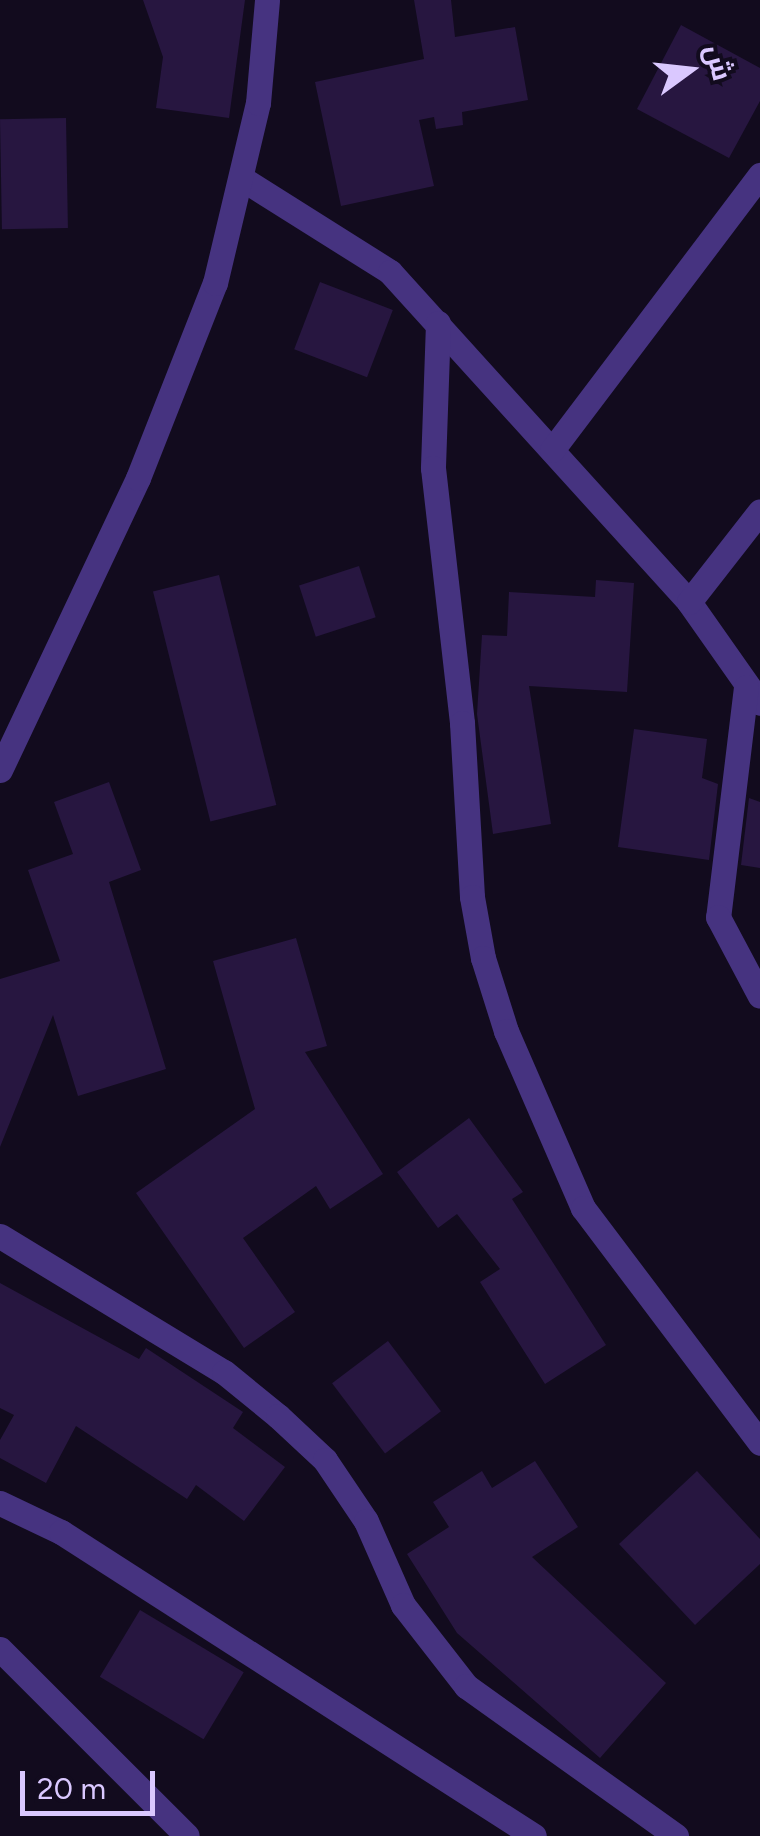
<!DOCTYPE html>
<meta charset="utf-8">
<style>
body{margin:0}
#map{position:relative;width:760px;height:1836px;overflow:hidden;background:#120b1e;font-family:Figtree,Cairo,sans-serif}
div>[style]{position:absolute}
.building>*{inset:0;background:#271640;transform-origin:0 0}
.minor>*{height:25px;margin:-12.5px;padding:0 12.5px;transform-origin:12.5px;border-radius:12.5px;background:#463380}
span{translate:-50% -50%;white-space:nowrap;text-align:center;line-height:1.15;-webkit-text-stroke:10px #120b1e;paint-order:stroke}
.north{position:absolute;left:640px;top:20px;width:100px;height:100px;-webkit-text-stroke:8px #120b1e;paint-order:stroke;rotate:75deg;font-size:28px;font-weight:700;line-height:40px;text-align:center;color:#dac8ff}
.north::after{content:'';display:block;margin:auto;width:35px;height:45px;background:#dac8ff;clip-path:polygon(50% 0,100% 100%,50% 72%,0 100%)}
.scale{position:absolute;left:20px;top:1771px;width:135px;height:45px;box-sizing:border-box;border:5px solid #dac8ff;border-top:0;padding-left:12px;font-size:30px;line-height:35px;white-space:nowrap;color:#dac8ff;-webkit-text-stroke:8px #120b1e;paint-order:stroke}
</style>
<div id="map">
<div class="building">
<div style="clip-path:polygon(143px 0,245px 0,229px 118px,156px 108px,163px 57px)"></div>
<div style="clip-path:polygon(414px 0,451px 0,455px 37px,515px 27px,528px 100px,462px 112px,463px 125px,436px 129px,434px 117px,419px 120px,434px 186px,341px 206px,315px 82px,424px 59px)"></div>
<div style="clip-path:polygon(681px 25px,760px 68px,760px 101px,729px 158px,637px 109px)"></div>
<div style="left:66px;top:118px;width:110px;height:66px;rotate:89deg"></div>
<div style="left:320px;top:282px;width:78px;height:72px;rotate:21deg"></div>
<div style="left:359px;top:566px;width:54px;height:63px;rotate:72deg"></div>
<div style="left:219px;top:575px;width:237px;height:68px;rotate:76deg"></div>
<div style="clip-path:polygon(596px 580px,634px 583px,627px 692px,529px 686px,551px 824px,493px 834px,477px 714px,482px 635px,507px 636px,509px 592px,595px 597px)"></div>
<div style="clip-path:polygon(634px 729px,707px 739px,702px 778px,718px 784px,709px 860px,618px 847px)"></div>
<div style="clip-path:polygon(109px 782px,141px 870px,109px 882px,166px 1069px,78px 1096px,53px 1015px,0 1147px,0 979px,60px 961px,28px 870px,73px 854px,54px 802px)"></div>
<div style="clip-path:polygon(749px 798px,760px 802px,760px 868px,741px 865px)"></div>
<div style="clip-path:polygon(296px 938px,327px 1046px,305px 1052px,383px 1174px,330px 1209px,316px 1186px,243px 1238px,295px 1312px,244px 1348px,136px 1193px,255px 1109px,213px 961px)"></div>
<div style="clip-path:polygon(469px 1118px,523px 1192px,512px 1199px,606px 1345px,545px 1384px,480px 1282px,500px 1269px,457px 1214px,438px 1228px,397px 1172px)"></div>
<div style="clip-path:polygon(0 1283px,139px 1359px,146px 1348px,243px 1412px,233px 1428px,285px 1467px,244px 1521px,196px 1485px,187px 1499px,76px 1426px,46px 1483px,0 1458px,0 1440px,14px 1415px,0 1408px)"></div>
<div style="left:388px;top:1341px;width:88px;height:70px;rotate:53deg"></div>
<div style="clip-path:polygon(535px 1461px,578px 1527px,532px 1557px,666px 1683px,600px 1758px,457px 1633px,407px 1554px,449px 1527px,433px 1502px,482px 1471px,492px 1488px)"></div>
<div style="clip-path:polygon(697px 1471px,760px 1539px,760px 1564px,695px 1625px,619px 1544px)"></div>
<div style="left:140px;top:1610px;width:121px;height:78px;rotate:31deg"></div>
</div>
<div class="minor">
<div style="left:241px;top:178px;width:176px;rotate:32.2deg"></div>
<div style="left:390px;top:272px;width:445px;rotate:47.8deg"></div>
<div style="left:689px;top:602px;width:123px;rotate:54.9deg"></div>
<div style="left:438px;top:323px;width:145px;rotate:92deg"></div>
<div style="left:433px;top:468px;width:257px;rotate:83.5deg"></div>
<div style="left:462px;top:723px;width:174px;rotate:86.7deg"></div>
<div style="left:472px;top:897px;width:62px;rotate:79.8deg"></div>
<div style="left:483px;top:958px;width:77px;rotate:72.5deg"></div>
<div style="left:506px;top:1031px;width:193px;rotate:66.5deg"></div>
<div style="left:583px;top:1208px;width:294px;rotate:53deg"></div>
<div style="left:552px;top:450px;width:345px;rotate:-52.9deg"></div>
<div style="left:689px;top:602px;width:115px;rotate:-52deg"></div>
<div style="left:746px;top:687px;width:232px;rotate:96.9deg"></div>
<div style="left:718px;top:917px;width:89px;rotate:62deg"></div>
<div style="left:0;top:770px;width:323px;rotate:-64.7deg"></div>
<div style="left:138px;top:478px;width:210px;rotate:-68.5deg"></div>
<div style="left:215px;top:283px;width:185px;rotate:-76.6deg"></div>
<div style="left:258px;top:103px;width:103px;rotate:-85deg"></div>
<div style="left:0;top:1236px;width:262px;rotate:31.3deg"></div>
<div style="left:224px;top:1372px;width:70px;rotate:39.2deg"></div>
<div style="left:278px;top:1416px;width:64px;rotate:43.1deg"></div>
<div style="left:325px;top:1460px;width:73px;rotate:56.1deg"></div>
<div style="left:366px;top:1521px;width:92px;rotate:66.2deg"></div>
<div style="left:403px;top:1605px;width:103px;rotate:52.1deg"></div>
<div style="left:466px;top:1686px;width:258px;rotate:35.5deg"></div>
<div style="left:0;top:1503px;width:68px;rotate:25.4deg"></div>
<div style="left:61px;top:1532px;width:562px;rotate:32.73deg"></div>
<div style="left:0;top:1649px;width:264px;rotate:45deg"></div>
</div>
<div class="north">ش</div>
<div class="scale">20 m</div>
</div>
